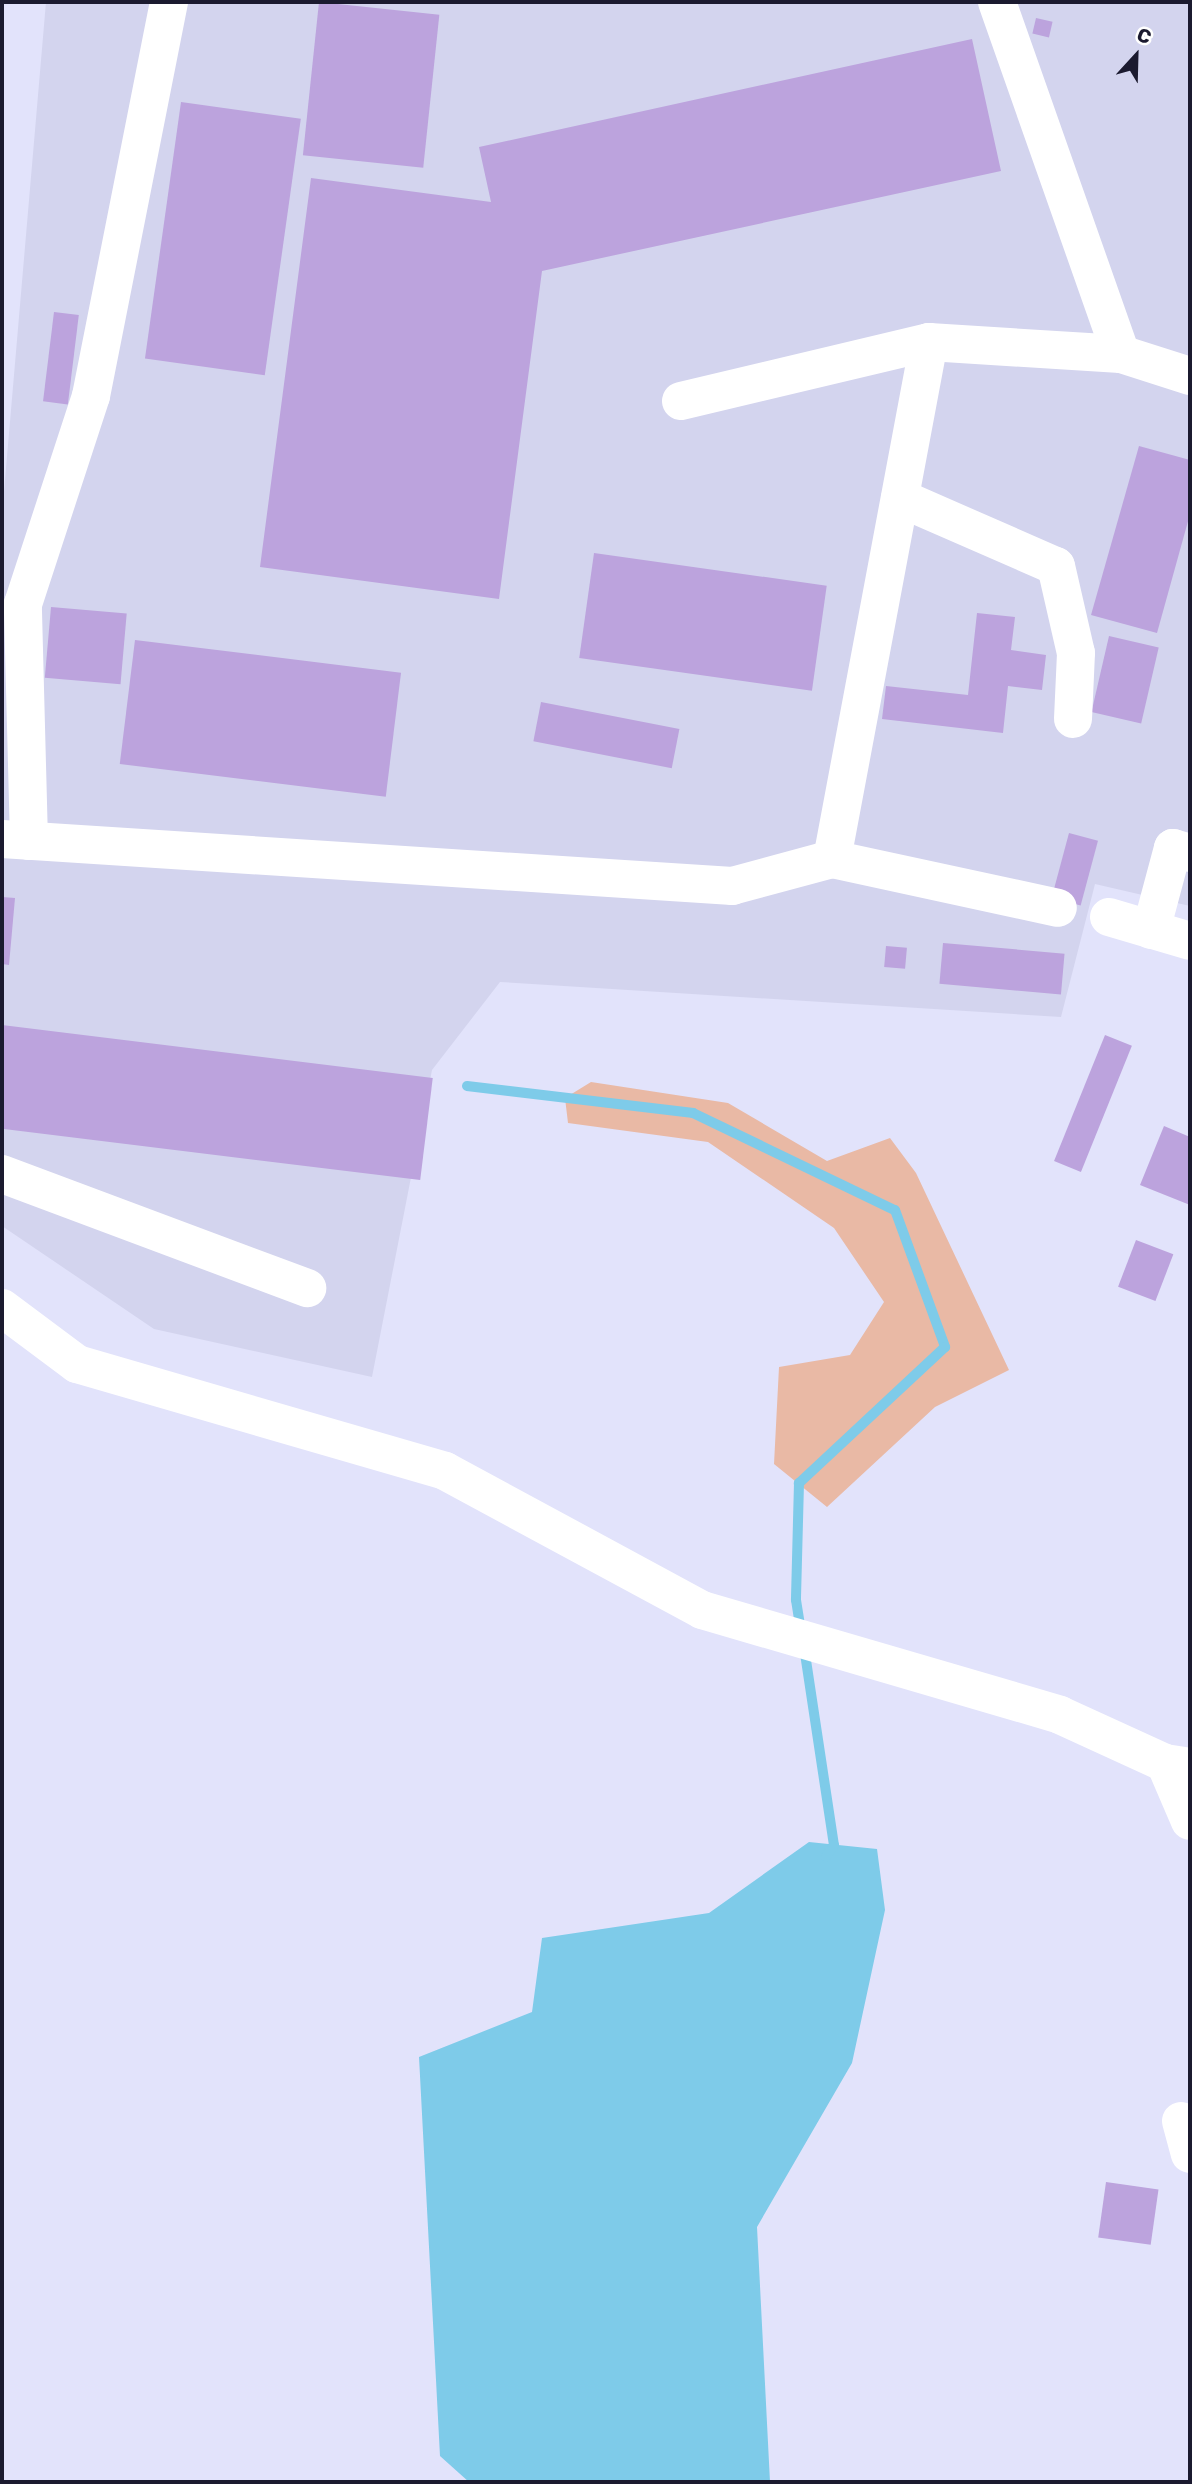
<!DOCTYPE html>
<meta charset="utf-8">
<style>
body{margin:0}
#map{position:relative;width:1192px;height:2484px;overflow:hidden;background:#e2e3fb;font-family:Rubik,sans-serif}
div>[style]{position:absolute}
.built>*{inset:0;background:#d3d4ee}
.green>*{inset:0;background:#e9b9a5}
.water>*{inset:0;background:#7ecbe9}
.stream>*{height:10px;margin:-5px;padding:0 5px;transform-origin:5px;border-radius:5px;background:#7ecbe9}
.building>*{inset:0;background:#bca3dd;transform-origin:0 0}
.minor>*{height:38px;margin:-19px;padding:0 19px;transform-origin:19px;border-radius:19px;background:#fff}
span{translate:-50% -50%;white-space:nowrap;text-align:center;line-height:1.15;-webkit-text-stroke:6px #fff;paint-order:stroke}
.frame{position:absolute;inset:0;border:4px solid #1b1a2f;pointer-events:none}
.north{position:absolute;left:1101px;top:21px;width:70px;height:70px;-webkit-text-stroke:5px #fff;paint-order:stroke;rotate:22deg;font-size:19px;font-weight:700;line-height:28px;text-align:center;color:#1b1a2f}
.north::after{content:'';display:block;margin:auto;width:24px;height:32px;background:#1b1a2f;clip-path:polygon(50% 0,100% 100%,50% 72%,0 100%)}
</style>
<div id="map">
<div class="built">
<div style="clip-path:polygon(46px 2px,1190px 2px,1190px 906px,1095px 884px,1061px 1017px,500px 982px,432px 1070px,372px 1377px,154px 1329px,2px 1226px,2px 515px)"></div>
</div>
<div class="green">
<div style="clip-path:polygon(591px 1082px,728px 1103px,827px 1161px,890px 1138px,916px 1173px,1009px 1370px,935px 1407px,827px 1507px,774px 1464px,779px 1367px,850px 1355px,884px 1302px,834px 1228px,708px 1142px,568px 1123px,565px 1098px)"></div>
</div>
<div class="water">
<div style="clip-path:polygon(809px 1842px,877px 1849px,885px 1910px,852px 2063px,757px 2227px,770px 2482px,469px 2482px,440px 2456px,419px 2057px,532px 2012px,542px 1938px,709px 1913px)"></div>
</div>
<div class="stream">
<div style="left:467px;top:1086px;width:228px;rotate:6.8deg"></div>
<div style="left:693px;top:1113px;width:224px;rotate:25.7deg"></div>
<div style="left:895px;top:1210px;width:146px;rotate:69.9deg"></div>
<div style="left:945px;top:1347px;width:200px;rotate:137deg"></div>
<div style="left:799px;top:1483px;width:117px;rotate:91.5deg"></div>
<div style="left:796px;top:1600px;width:31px;rotate:81deg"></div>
<div style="left:804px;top:1647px;width:200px;rotate:81.4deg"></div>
<div style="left:834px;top:1845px;width:14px;rotate:124deg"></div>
</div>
<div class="building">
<div style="left:319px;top:2px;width:121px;height:154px;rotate:6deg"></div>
<div style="left:1036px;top:18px;width:17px;height:16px;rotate:13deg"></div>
<div style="clip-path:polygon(972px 39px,1001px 171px,542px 271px,499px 599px,260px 567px,311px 178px,491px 202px,479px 147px)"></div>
<div style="left:181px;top:102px;width:121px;height:259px;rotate:8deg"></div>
<div style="left:54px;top:312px;width:25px;height:90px;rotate:7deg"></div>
<div style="clip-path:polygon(1139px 446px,1190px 460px,1190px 514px,1157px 633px,1091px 615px)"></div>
<div style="left:594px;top:553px;width:235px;height:106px;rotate:8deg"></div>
<div style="left:51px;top:607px;width:76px;height:71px;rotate:5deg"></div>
<div style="clip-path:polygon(977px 613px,1015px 617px,1011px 650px,1046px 655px,1042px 690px,1008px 686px,1003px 733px,882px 719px,886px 686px,968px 695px)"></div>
<div style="left:1109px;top:636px;width:51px;height:78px;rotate:13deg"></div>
<div style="left:135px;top:640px;width:268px;height:125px;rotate:7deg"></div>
<div style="left:541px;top:702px;width:141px;height:40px;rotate:11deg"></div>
<div style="left:1069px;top:833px;width:30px;height:67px;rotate:15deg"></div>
<div style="clip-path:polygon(2px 897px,15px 898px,9px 965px,2px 964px)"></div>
<div style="left:943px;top:943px;width:122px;height:41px;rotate:5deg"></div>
<div style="left:886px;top:946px;width:21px;height:21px;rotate:5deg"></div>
<div style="left:2px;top:1025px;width:434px;height:103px;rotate:7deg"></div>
<div style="left:1105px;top:1035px;width:29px;height:136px;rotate:22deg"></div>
<div style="clip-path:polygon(1164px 1126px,1190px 1137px,1190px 1205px,1140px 1185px)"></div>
<div style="left:1136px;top:1240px;width:40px;height:50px;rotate:21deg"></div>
<div style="left:1106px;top:2182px;width:53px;height:56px;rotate:8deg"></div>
</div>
<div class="minor">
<div style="left:997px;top:2px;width:373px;rotate:70.6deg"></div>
<div style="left:681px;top:401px;width:255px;rotate:-13.4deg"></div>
<div style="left:900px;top:498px;width:170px;rotate:23.6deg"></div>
<div style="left:1056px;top:566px;width:89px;rotate:77.1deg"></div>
<div style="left:1076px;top:653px;width:66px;rotate:92.6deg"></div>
<div style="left:2px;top:839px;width:732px;rotate:3.68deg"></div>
<div style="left:732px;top:886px;width:104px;rotate:-15.1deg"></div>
<div style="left:832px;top:859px;width:231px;rotate:12.2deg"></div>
<div style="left:29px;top:841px;width:237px;rotate:-91.5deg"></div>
<div style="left:23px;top:604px;width:219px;rotate:-71.9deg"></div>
<div style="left:91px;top:396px;width:402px;rotate:-78.8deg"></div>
<div style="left:832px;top:859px;width:526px;rotate:-79.37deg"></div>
<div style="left:929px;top:342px;width:192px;rotate:3.6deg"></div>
<div style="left:1121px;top:354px;width:72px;rotate:17.7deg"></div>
<div style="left:1109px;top:917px;width:84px;rotate:16.5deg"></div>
<div style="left:1151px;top:930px;width:85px;rotate:-75deg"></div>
<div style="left:1173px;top:848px;width:18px;rotate:16deg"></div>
<div style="left:2px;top:1174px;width:326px;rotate:20.5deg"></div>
<div style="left:2px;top:1308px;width:94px;rotate:36.7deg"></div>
<div style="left:77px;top:1364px;width:383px;rotate:16.2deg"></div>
<div style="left:445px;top:1471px;width:292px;rotate:28.4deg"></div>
<div style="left:702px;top:1610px;width:373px;rotate:16.3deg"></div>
<div style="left:1060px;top:1715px;width:115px;rotate:24.6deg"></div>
<div style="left:1165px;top:1763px;width:25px;rotate:9deg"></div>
<div style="left:1165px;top:1763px;width:63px;rotate:66.7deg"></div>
<div style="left:1181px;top:2121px;width:34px;rotate:75deg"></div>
</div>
<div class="frame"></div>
<div class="north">С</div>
</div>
